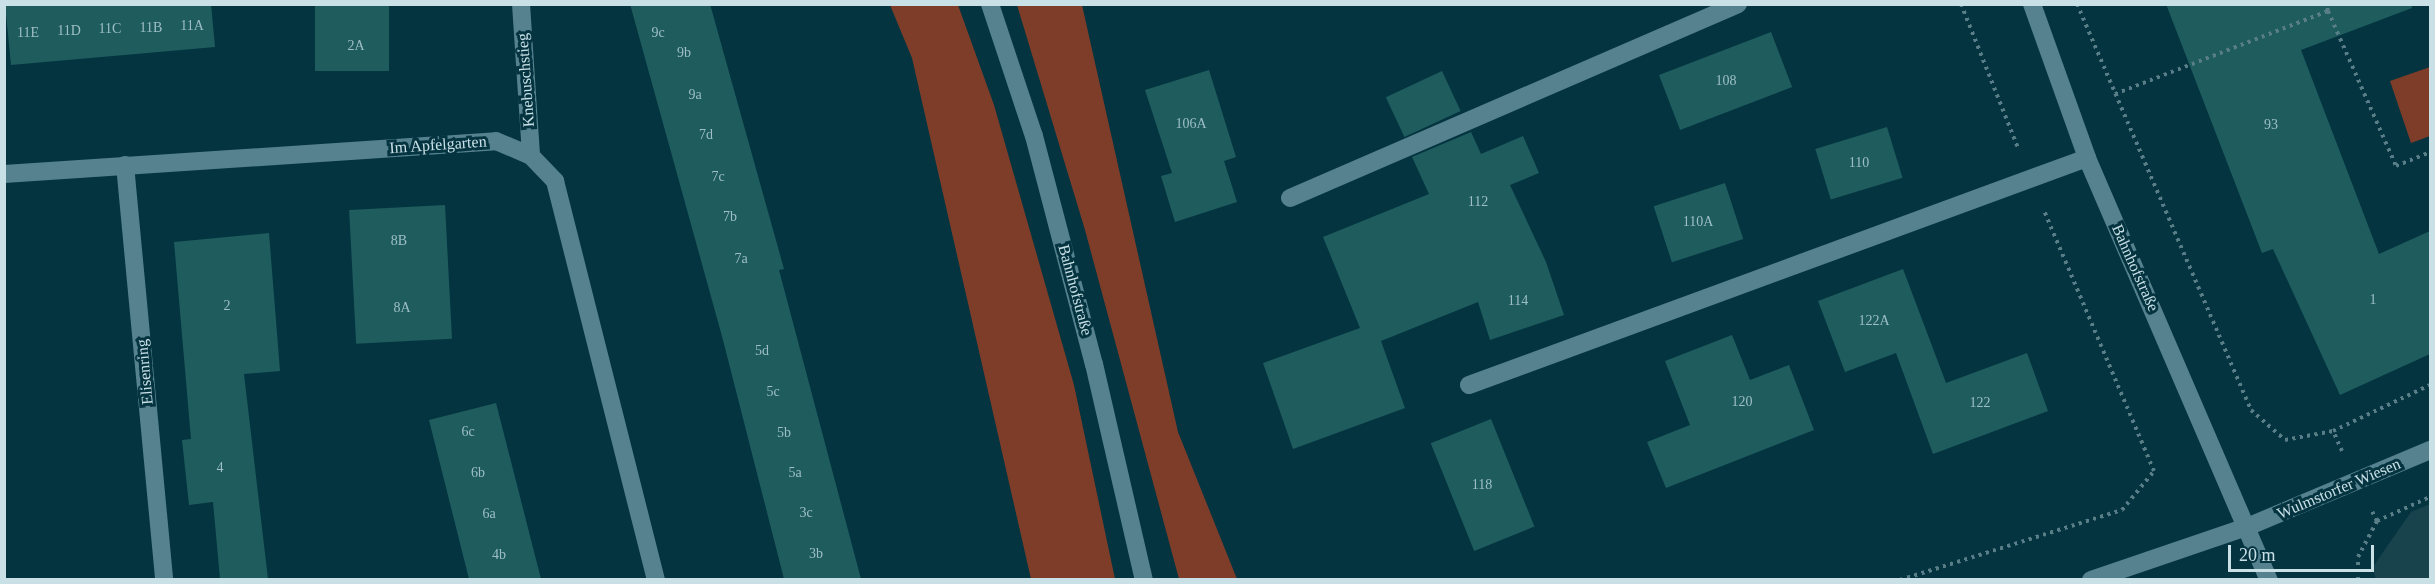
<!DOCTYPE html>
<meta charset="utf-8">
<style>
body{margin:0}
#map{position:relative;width:2435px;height:584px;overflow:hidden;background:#043440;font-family:Georgia,serif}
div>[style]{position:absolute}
.built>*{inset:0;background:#18424c}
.green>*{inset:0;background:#7e3d28}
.building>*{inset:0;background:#1e5c5e;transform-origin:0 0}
.path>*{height:4px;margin-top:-2px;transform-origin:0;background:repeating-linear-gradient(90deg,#597e88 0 3px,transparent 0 7.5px)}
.service>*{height:18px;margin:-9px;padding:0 9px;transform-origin:9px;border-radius:9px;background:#56828f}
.minor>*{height:18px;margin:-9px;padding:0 9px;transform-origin:9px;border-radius:9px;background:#56828f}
.tertiary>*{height:18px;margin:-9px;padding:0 9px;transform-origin:9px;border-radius:9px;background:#56828f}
span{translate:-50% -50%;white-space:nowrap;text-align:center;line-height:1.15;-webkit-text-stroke:6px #043440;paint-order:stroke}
.number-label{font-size:14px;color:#9ebfc5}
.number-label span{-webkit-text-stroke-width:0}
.street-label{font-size:16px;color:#c9e0e7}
.frame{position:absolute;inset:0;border:6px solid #c9e0e7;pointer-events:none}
.scale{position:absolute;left:2228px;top:545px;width:146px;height:27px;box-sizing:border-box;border:3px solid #c9e0e7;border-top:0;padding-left:8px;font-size:18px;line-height:21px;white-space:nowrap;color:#c9e0e7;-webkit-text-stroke:4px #043440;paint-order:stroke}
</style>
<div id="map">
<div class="built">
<div style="clip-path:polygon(2430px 504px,2430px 579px,2376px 579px,2372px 568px,2411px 512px)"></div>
</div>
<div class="green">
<div style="clip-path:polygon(890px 5px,958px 5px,994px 105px,1074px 385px,1115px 579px,1031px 579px,912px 58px)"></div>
<div style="clip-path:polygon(1017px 5px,1082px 5px,1178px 432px,1237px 579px,1179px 579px,1085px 230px)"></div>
<div style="clip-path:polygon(2430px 67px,2430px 136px,2411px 143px,2390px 81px)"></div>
</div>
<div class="building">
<div style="clip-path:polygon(5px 4px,211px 4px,215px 47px,11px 65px)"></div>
<div style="left:315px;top:4px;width:74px;height:67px"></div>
<div style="clip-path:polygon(630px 4px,710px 4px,784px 269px,779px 270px,861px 579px,784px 579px,723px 340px)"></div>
<div style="clip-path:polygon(2166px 4px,2411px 4px,2412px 8px,2301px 50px,2379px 254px,2430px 231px,2430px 354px,2340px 395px,2273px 249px,2262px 253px)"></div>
<div style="left:1771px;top:32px;width:59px;height:120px;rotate:69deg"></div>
<div style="clip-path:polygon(1209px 70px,1236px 157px,1224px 161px,1237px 202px,1175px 222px,1161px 176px,1172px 173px,1145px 90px)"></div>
<div style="left:1442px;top:71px;width:44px;height:62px;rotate:65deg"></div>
<div style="left:1887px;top:127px;width:53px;height:75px;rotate:73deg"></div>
<div style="clip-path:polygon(1471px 132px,1481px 154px,1523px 136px,1539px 173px,1510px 185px,1546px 262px,1564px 315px,1490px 340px,1478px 302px,1381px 341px,1405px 408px,1293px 449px,1263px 363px,1360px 328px,1323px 237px,1429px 194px,1412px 157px)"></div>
<div style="left:1725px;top:183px;width:59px;height:75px;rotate:72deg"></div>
<div style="left:445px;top:205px;width:134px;height:96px;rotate:87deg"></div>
<div style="clip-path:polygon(269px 233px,280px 371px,244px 374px,268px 579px,220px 579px,213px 502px,189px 505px,182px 440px,191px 439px,174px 242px)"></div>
<div style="clip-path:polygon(1903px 269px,1946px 383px,2027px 353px,2048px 411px,1933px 454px,1896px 353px,1845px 372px,1818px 301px)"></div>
<div style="clip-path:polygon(1732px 335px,1750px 380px,1789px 365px,1814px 430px,1666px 488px,1647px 442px,1690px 425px,1665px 361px)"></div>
<div style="clip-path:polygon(496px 403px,517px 485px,541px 579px,469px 579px,429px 420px)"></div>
<div style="left:1491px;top:419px;width:116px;height:65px;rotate:68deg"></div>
</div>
<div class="path">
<div style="left:1961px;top:4px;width:155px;rotate:68.4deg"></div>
<div style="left:2077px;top:4px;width:442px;rotate:66.8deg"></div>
<div style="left:2251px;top:410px;width:45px;rotate:41.4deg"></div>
<div style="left:2285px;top:440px;width:49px;rotate:-10.6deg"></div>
<div style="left:2328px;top:11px;width:169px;rotate:66.3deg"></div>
<div style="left:2396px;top:166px;width:37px;rotate:-22deg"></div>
<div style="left:2115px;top:94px;width:229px;rotate:-21.3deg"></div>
<div style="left:2328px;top:11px;width:7px;rotate:-106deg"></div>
<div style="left:2342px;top:451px;width:22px;rotate:-114deg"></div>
<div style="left:2333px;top:431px;width:107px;rotate:-25.4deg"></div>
<div style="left:2377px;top:521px;width:58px;rotate:-24.4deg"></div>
<div style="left:1900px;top:580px;width:233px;rotate:-17.5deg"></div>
<div style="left:2122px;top:510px;width:50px;rotate:-50.6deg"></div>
<div style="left:2154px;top:471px;width:283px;rotate:-112.9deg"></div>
<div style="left:2358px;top:580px;width:23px;rotate:-90deg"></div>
<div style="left:2358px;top:557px;width:41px;rotate:-62.2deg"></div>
<div style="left:2377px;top:521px;width:11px;rotate:-117deg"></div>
</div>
<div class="service">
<div style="left:1290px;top:198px;width:488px;rotate:-23.4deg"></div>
<div style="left:1469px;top:385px;width:658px;rotate:-20.17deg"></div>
</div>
<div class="minor">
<div style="left:521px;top:4px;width:152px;rotate:86.2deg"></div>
<div style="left:2032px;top:4px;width:164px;rotate:70.3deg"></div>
<div style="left:2087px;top:158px;width:460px;rotate:66.7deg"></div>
<div style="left:125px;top:165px;width:417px;rotate:84.6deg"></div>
<div style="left:4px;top:174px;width:493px;rotate:-3.8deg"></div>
<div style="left:496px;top:141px;width:38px;rotate:23deg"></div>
<div style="left:531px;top:156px;width:35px;rotate:46deg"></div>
<div style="left:555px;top:181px;width:412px;rotate:75.8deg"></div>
</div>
<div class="tertiary">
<div style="left:990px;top:4px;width:139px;rotate:71.6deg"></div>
<div style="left:1034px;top:136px;width:236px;rotate:75.3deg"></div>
<div style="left:1094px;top:364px;width:222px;rotate:77deg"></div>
<div style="left:2091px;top:580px;width:165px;rotate:-18.8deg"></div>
<div style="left:2247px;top:527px;width:199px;rotate:-22.8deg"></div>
</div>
<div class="number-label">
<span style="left:192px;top:26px">11A</span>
<span style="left:151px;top:28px">11B</span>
<span style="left:110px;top:29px">11C</span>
<span style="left:69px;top:31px">11D</span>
<span style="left:28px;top:33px">11E</span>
<span style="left:658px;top:33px">9c</span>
<span style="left:356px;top:46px">2A</span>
<span style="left:684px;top:53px">9b</span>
<span style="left:1726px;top:81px">108</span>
<span style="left:695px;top:95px">9a</span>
<span style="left:1191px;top:124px">106A</span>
<span style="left:2271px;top:125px">93</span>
<span style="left:706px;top:135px">7d</span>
<span style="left:1859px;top:163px">110</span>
<span style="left:718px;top:177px">7c</span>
<span style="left:1478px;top:202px">112</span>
<span style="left:730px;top:217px">7b</span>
<span style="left:1698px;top:222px">110A</span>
<span style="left:399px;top:241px">8B</span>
<span style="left:741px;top:259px">7a</span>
<span style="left:2373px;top:300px">1</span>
<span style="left:1518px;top:301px">114</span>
<span style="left:227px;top:306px">2</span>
<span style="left:402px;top:308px">8A</span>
<span style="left:1874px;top:321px">122A</span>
<span style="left:762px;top:351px">5d</span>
<span style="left:773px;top:392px">5c</span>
<span style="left:1742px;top:402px">120</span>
<span style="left:1980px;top:403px">122</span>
<span style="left:468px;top:432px">6c</span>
<span style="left:784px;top:433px">5b</span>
<span style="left:220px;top:468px">4</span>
<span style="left:478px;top:473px">6b</span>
<span style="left:795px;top:473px">5a</span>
<span style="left:1482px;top:485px">118</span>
<span style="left:806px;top:513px">3c</span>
<span style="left:489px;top:514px">6a</span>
<span style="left:816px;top:554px">3b</span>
<span style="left:499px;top:555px">4b</span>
</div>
<div class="street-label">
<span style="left:526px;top:80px;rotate:-94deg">Knebuschstieg</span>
<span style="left:438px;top:145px;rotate:-4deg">Im Apfelgarten</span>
<span style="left:2135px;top:268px;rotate:66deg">Bahnhofstraße</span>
<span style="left:1075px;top:290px;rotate:75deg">Bahnhofstraße</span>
<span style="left:145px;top:372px;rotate:-95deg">Elisenring</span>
<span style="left:2339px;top:489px;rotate:-23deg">Wulmstorfer Wiesen</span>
</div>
<div class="frame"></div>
<div class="scale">20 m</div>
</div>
